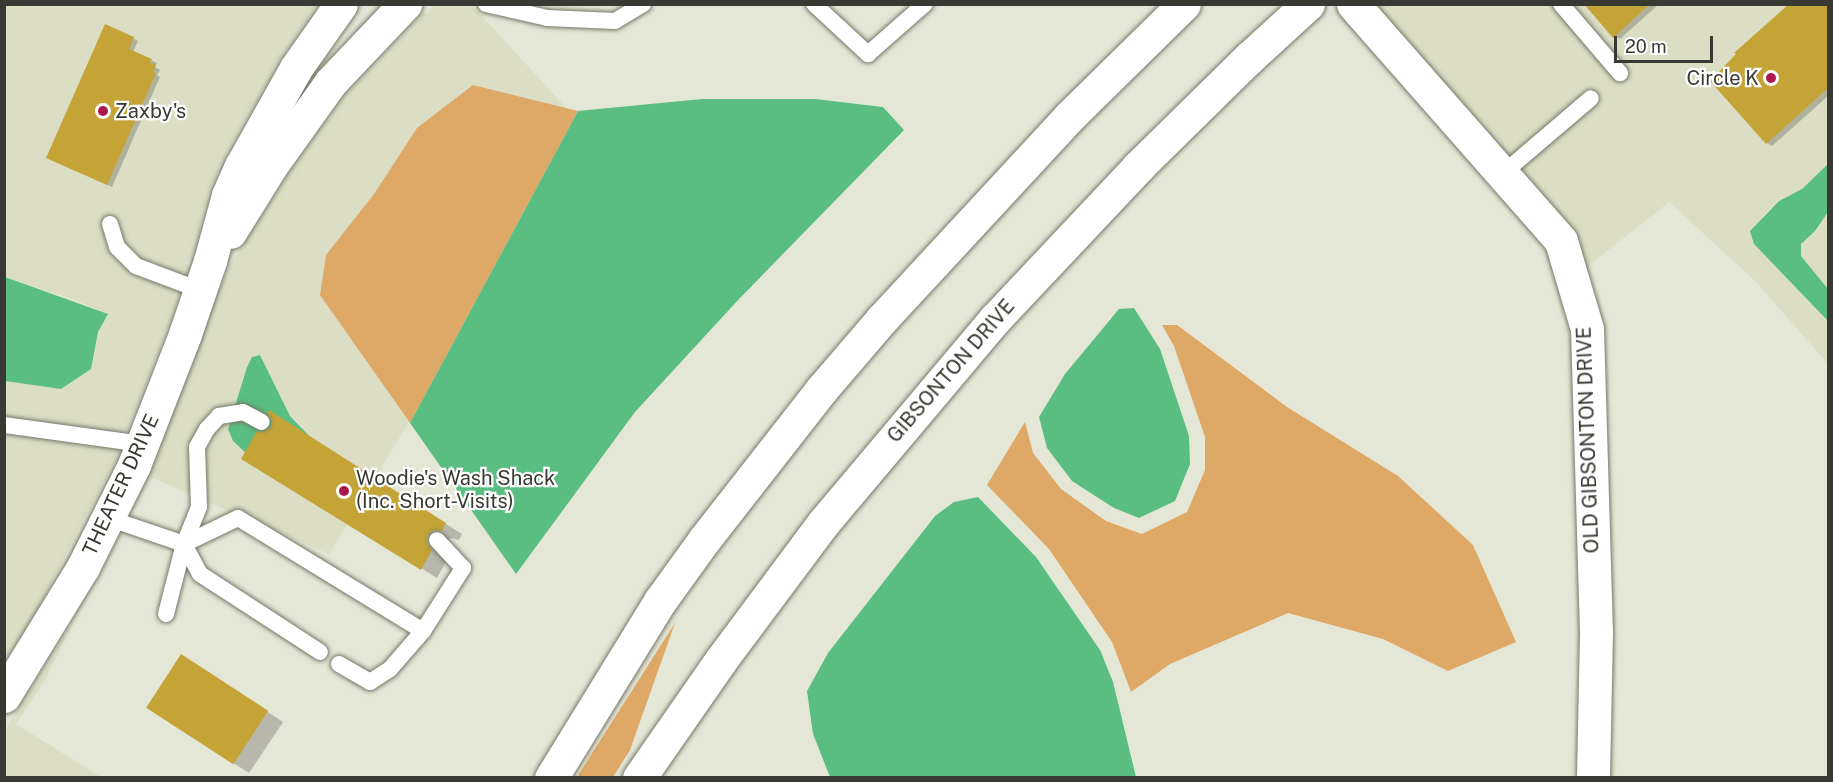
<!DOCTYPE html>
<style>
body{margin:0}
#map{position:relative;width:1833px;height:782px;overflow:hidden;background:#e5e7d6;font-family:"Public Sans",sans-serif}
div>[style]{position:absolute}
.built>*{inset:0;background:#dbdec5}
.green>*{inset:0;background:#dea866}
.water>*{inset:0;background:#5abe82}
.shadow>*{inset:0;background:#0003}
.building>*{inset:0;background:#c5a437;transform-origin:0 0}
.roads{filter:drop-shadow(0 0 2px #767869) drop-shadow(0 0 2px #767869)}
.lane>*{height:16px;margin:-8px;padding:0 8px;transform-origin:8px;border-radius:8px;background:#fff}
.street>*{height:33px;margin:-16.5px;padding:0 16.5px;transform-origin:16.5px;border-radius:16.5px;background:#fff}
.secondary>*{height:33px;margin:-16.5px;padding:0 16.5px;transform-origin:16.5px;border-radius:16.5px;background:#fff}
.dots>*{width:16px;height:16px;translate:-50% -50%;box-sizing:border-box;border:3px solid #fff;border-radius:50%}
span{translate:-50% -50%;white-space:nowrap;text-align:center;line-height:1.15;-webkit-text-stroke:4.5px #fff;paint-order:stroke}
.poi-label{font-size:20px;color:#383932}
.right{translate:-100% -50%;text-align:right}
.left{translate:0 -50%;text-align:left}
.street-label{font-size:20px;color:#383932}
.frame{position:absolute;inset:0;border:6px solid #383932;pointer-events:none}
.scale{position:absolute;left:1614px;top:36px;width:99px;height:27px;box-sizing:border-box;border:3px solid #383932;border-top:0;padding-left:8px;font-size:18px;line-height:21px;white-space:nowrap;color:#383932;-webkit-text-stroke:4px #fff;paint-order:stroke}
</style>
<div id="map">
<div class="built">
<div style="clip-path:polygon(5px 5px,318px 5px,281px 57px,224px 158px,210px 188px,194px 252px,186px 264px,189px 267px,168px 326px,117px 456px,38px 609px,5px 660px,5px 381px,62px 389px,91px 369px,98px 332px,107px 314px,75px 300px,5px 277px)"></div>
<div style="clip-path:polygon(evenodd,433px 5px,472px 5px,568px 110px,473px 85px,374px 194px,326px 255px,320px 295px,409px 422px,329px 554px,150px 477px,145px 484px,227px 270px,287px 177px,346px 95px,424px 12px,428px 14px,433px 5px,260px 355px,290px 416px,304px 428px,228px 429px,247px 367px,252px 357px,260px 355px)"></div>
<div style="clip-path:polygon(1376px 5px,1828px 5px,1828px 164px,1802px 189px,1778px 201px,1762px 217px,1754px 244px,1828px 321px,1828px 364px,1755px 281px,1669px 202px,1587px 267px,1574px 230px)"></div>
<div style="clip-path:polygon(1828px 212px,1828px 289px,1801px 256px,1801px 244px,1815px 231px)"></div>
<div style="clip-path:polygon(78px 614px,44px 682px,16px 724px,101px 777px,5px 777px,5px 730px)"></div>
</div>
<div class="green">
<div style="clip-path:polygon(473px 85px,578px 111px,410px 423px,320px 295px,326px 255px,374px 194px,417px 128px)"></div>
<div style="clip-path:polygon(1162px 325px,1177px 325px,1287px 407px,1398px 476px,1473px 545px,1516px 642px,1448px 671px,1383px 639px,1288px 613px,1170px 664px,1131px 692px,1112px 642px,1049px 549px,987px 485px,1025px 422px,1033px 453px,1061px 489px,1106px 521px,1142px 534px,1187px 512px,1205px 470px,1205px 437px,1174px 346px)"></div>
<div style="clip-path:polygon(675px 623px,630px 750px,613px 777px,577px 777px)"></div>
</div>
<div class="water">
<div style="clip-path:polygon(702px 99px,815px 99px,883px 107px,904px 130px,739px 299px,635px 412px,516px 574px,410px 423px,578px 111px)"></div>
<div style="clip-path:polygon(1828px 164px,1828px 212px,1815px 231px,1801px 244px,1801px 256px,1828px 289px,1828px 321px,1754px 244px,1750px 231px,1779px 201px,1802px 189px)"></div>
<div style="clip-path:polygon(5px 277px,108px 314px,98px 332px,91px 369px,61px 389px,5px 381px)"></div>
<div style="clip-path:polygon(1134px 308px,1160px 349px,1189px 436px,1190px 464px,1175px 501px,1139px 518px,1114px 508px,1072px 481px,1047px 448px,1039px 417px,1065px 374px,1119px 309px)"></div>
<div style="clip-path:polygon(260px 355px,290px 416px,315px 442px,248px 455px,233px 441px,228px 429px,247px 367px,252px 357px)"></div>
<div style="clip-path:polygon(978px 497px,1036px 557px,1100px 650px,1113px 682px,1136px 777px,830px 777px,813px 734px,807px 691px,828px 653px,935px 516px,954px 502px)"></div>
</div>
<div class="shadow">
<div style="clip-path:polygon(1592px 4px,1659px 4px,1620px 39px,1614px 36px)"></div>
<div style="clip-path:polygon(1824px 4px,1828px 9px,1828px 96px,1772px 146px,1767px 143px)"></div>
<div style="clip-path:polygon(133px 38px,138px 41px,133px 52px,157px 63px,155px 67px,160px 70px,157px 75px,160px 77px,112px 187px,53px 160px)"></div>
<div style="clip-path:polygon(285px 422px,462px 534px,459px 540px,451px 538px,443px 546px,447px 560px,437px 578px,421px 568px,263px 434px)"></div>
<div style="clip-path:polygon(197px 666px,283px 722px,249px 773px,148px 708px)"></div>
</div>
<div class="building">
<div style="clip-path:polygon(1584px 4px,1650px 4px,1613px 38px)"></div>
<div style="clip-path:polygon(1789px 4px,1828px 4px,1828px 88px,1766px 144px,1710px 81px,1736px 54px,1734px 53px)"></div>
<div style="clip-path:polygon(105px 24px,134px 37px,129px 49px,152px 59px,150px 63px,156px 65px,153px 72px,156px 73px,107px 185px,46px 158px)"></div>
<div style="clip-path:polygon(269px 410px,446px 523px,442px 531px,434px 530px,427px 536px,427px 543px,432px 550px,421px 570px,241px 459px,257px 431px,263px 432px,271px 427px,272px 421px,267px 413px)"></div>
<div style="left:181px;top:654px;width:104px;height:64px;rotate:33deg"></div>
</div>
<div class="roads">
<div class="lane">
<div style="left:486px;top:4px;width:63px;rotate:12.9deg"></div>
<div style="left:547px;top:18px;width:68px;rotate:2.5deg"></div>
<div style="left:615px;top:21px;width:33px;rotate:-31deg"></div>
<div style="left:814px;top:4px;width:74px;rotate:42.8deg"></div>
<div style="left:868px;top:54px;width:76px;rotate:-41.3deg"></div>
<div style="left:1561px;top:4px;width:91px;rotate:49.5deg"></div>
<div style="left:1501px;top:175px;width:118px;rotate:-40.5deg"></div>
<div style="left:110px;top:224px;width:24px;rotate:73deg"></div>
<div style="left:117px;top:247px;width:27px;rotate:45deg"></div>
<div style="left:136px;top:266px;width:68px;rotate:20.6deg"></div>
<div style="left:4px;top:425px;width:139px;rotate:7.8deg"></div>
<div style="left:108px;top:518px;width:80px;rotate:18.9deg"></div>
<div style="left:184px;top:544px;width:60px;rotate:-25.7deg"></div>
<div style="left:238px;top:518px;width:217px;rotate:31.4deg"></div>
<div style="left:184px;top:544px;width:34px;rotate:62deg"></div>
<div style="left:200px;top:574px;width:143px;rotate:33deg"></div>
<div style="left:166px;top:614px;width:72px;rotate:-75.6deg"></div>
<div style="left:184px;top:544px;width:40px;rotate:-68deg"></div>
<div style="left:199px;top:507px;width:60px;rotate:-91.9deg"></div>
<div style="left:197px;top:447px;width:21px;rotate:-61deg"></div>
<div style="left:207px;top:429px;width:18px;rotate:-47deg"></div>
<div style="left:219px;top:416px;width:24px;rotate:-9deg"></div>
<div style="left:243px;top:412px;width:21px;rotate:28deg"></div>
<div style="left:339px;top:664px;width:36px;rotate:30deg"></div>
<div style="left:370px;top:682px;width:24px;rotate:-33deg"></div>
<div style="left:390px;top:669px;width:50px;rotate:-49deg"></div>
<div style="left:423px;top:631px;width:75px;rotate:-57.6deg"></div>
<div style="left:463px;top:568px;width:38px;rotate:-133deg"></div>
</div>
<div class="street">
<div style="left:1353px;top:4px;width:315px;rotate:48.7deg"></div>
<div style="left:1561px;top:241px;width:92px;rotate:73.5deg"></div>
<div style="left:1587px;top:329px;width:304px;rotate:88.3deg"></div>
<div style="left:1596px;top:633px;width:145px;rotate:91.2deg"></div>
<div style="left:230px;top:232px;width:78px;rotate:-58.2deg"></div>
<div style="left:271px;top:166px;width:103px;rotate:-54.5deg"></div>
<div style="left:331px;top:82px;width:108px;rotate:-46.5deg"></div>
<div style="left:4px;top:696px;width:151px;rotate:-58.5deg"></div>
<div style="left:83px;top:567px;width:114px;rotate:-63.4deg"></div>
<div style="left:134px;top:465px;width:141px;rotate:-68.7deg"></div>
<div style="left:185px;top:334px;width:77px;rotate:-71.1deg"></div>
<div style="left:210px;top:261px;width:68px;rotate:-74.7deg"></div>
<div style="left:228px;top:195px;width:32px;rotate:-66deg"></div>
<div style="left:241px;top:166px;width:112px;rotate:-60.7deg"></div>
<div style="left:296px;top:68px;width:78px;rotate:-54.9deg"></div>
</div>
<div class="secondary">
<div style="left:551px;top:778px;width:208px;rotate:-58.4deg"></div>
<div style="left:660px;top:601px;width:75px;rotate:-54.2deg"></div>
<div style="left:704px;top:540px;width:192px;rotate:-52deg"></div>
<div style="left:822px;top:389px;width:92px;rotate:-49.4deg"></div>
<div style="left:882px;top:319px;width:275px;rotate:-47.2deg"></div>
<div style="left:1069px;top:117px;width:161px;rotate:-44.5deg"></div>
<div style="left:639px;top:778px;width:144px;rotate:-55.2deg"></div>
<div style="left:721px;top:660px;width:172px;rotate:-53.3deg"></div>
<div style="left:824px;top:522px;width:265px;rotate:-49.9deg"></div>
<div style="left:995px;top:319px;width:209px;rotate:-46.7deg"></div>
<div style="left:1138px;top:167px;width:156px;rotate:-44.5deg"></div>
<div style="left:1249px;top:58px;width:80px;rotate:-42.5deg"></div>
</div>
</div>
<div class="dots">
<div style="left:1771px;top:78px;background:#ab184c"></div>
<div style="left:103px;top:111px;background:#ab184c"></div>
<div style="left:344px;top:491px;background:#ab184c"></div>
</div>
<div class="poi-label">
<span class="right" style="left:1759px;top:78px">Circle K</span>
<span class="left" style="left:115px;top:111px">Zaxby's</span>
<span class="left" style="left:356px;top:490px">Woodie's Wash Shack<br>(Inc. Short-Visits)</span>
</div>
<div class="street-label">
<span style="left:951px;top:371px;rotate:-49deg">GIBSONTON DRIVE</span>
<span style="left:1588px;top:440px;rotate:-92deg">OLD GIBSONTON DRIVE</span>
<span style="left:121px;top:485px;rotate:-65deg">THEATER DRIVE</span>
</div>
<div class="frame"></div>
<div class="scale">20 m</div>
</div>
